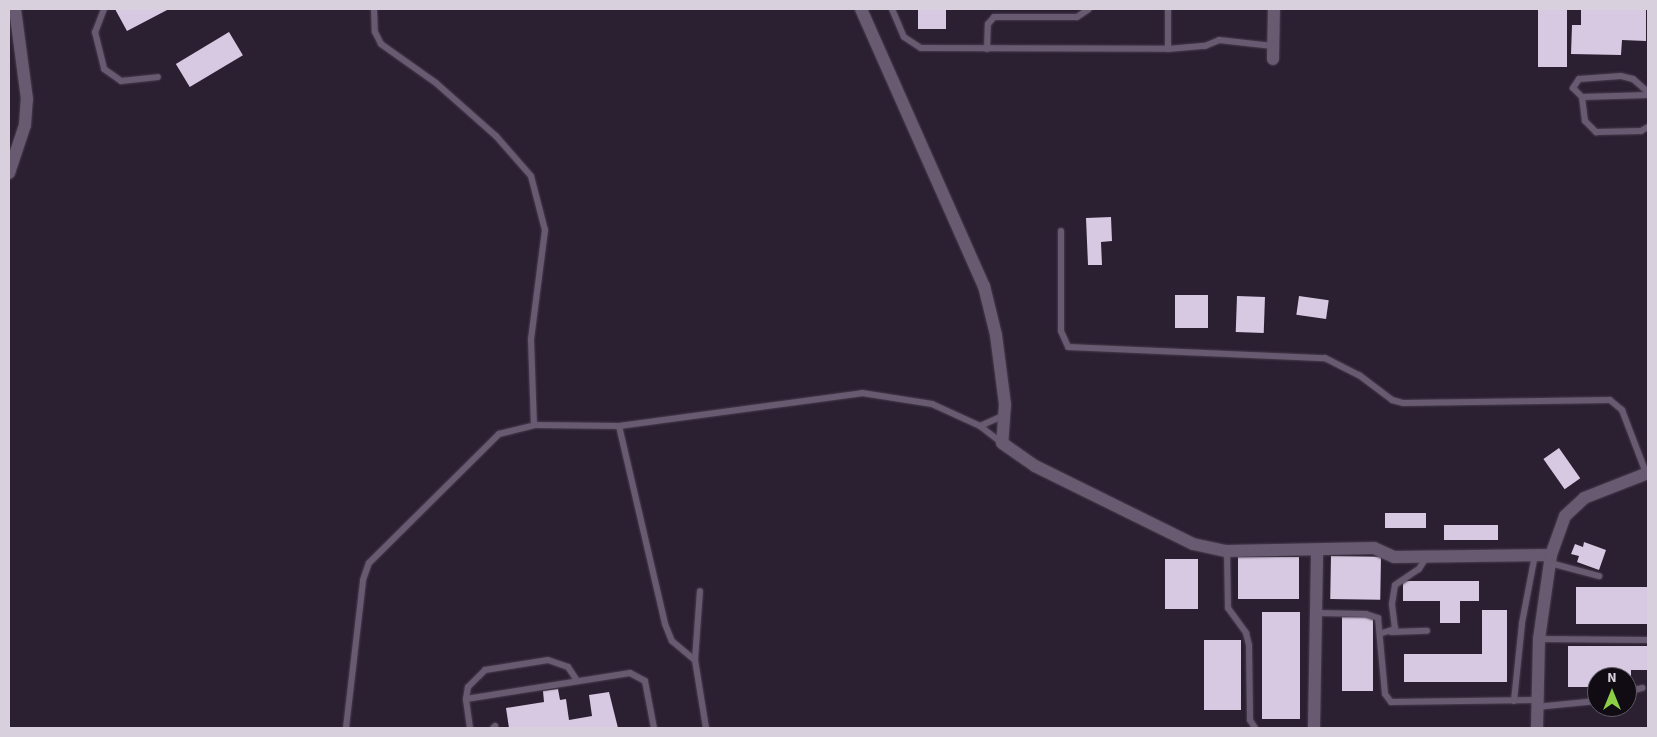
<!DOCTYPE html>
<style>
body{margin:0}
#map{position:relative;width:1657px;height:737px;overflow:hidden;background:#2b1f32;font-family:"Source Sans 3",sans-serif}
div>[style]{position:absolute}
.building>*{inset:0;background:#d8c9e2;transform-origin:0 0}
.roads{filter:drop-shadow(0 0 1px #463d4d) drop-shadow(0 0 1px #463d4d)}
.service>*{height:6px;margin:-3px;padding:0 3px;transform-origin:3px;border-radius:3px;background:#685a70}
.minor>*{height:12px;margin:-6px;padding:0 6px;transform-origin:6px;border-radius:6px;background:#685a70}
span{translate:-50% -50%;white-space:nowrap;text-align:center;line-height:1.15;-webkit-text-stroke:5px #110c14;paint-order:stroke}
.frame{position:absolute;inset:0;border:10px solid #d8d0dd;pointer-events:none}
.north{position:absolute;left:1587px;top:667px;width:50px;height:50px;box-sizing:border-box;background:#110c14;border:1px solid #615a64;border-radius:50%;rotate:0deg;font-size:14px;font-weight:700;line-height:20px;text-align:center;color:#d8d0dd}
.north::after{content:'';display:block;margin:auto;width:18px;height:22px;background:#8cce45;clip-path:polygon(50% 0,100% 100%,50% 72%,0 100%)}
</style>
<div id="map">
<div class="building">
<div style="clip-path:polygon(115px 9px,169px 9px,127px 31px)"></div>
<div style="left:918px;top:9px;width:28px;height:20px"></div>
<div style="left:1538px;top:9px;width:29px;height:58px"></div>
<div style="clip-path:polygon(1581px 9px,1646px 9px,1646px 41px,1622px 40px,1621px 55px,1571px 54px,1572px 25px,1581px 25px)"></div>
<div style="left:229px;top:32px;width:27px;height:62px;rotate:59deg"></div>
<div style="clip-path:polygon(1111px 217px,1112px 241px,1101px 242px,1102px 265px,1088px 265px,1086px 218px)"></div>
<div style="left:1175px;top:295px;width:33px;height:33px"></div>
<div style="left:1237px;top:296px;width:28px;height:36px;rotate:2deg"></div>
<div style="left:1299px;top:296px;width:30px;height:19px;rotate:8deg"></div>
<div style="left:1559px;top:448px;width:37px;height:19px;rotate:55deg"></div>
<div style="left:1426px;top:513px;width:15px;height:41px;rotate:90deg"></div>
<div style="left:1498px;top:525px;width:15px;height:54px;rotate:90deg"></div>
<div style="clip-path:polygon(1584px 542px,1606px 550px,1599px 570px,1577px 562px,1579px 556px,1571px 554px,1575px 544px,1583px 547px)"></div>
<div style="left:1331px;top:556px;width:50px;height:43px;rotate:1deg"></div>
<div style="left:1238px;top:557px;width:61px;height:42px"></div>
<div style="left:1165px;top:559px;width:33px;height:50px"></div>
<div style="clip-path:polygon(1403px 581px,1479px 581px,1479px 601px,1460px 601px,1460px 623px,1440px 623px,1440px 601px,1403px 601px)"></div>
<div style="left:1576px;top:587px;width:72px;height:37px"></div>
<div style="clip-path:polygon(1482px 610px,1507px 610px,1507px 682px,1404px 682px,1404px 654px,1482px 654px)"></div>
<div style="left:1262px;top:612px;width:38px;height:107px"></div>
<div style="left:1342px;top:617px;width:31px;height:74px"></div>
<div style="left:1204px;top:640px;width:37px;height:70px"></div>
<div style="clip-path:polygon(1568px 646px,1648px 646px,1648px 670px,1631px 670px,1631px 680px,1627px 677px,1597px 677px,1597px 687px,1568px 687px)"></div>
<div style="clip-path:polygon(558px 689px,560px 700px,566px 699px,569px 720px,592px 716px,589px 695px,609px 692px,618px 728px,509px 728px,506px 708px,544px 702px,543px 691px)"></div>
</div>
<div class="roads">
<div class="service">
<div style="left:104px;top:9px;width:25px;rotate:111deg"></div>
<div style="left:95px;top:32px;width:38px;rotate:76deg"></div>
<div style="left:104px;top:69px;width:21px;rotate:35deg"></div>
<div style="left:121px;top:81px;width:37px;rotate:-6deg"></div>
<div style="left:374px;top:9px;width:23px;rotate:88deg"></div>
<div style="left:375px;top:32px;width:13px;rotate:63deg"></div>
<div style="left:381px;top:44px;width:67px;rotate:35.3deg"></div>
<div style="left:436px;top:83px;width:80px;rotate:41.5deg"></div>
<div style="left:496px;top:136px;width:53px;rotate:48.8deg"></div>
<div style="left:531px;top:176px;width:56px;rotate:75.5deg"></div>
<div style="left:545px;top:230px;width:111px;rotate:97.3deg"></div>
<div style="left:531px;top:340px;width:85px;rotate:88deg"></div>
<div style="left:892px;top:9px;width:30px;rotate:67deg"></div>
<div style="left:904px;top:37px;width:20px;rotate:33deg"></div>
<div style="left:921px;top:48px;width:247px;rotate:0.2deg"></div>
<div style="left:1168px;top:49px;width:37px;rotate:-5deg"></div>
<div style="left:1205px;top:46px;width:15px;rotate:-23deg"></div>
<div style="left:1219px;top:40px;width:54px;rotate:6.3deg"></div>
<div style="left:1168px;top:9px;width:40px;rotate:90deg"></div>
<div style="left:987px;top:49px;width:25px;rotate:-88deg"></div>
<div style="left:988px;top:24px;width:9px;rotate:-49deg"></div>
<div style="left:994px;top:17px;width:83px"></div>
<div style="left:1077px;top:17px;width:14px;rotate:-34deg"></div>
<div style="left:1648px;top:92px;width:20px;rotate:-139deg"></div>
<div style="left:1633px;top:79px;width:12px;rotate:-166deg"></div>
<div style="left:1621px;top:76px;width:42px;rotate:175.9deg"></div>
<div style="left:1579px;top:79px;width:11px;rotate:124deg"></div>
<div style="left:1573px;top:88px;width:13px;rotate:45deg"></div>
<div style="left:1582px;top:97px;width:66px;rotate:-1.7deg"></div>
<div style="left:1582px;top:97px;width:24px;rotate:83deg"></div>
<div style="left:1585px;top:121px;width:16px;rotate:45deg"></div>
<div style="left:1596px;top:132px;width:45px;rotate:-1.3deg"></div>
<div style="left:1641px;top:131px;width:8px;rotate:-30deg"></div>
<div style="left:1061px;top:231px;width:100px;rotate:90deg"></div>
<div style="left:1061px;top:331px;width:17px;rotate:66deg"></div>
<div style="left:1068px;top:347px;width:257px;rotate:2.5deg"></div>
<div style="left:1325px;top:358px;width:38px;rotate:27deg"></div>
<div style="left:1359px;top:375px;width:41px;rotate:37.1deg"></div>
<div style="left:1392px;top:400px;width:11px;rotate:15deg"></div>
<div style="left:1403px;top:403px;width:207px;rotate:-0.8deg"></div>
<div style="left:1610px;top:400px;width:16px;rotate:40deg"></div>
<div style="left:1622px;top:410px;width:67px;rotate:69.1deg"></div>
<div style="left:619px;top:426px;width:203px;rotate:76.9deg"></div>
<div style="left:665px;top:624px;width:18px;rotate:68deg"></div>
<div style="left:672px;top:641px;width:30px;rotate:40deg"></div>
<div style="left:695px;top:660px;width:69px;rotate:80.8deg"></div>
<div style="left:980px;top:426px;width:24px;rotate:-24deg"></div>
<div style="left:1227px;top:551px;width:57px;rotate:89deg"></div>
<div style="left:1228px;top:608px;width:31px;rotate:54deg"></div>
<div style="left:1246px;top:633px;width:12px;rotate:76deg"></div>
<div style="left:1249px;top:645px;width:75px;rotate:89.2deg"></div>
<div style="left:1250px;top:720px;width:9px;rotate:58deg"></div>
<div style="left:1550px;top:563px;width:51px;rotate:14.9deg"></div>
<div style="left:1317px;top:613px;width:49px;rotate:1.2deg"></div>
<div style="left:1366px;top:614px;width:13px;rotate:18deg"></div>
<div style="left:1378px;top:618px;width:76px;rotate:84.7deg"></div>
<div style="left:1385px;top:694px;width:10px;rotate:53deg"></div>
<div style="left:1391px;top:702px;width:144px;rotate:-0.8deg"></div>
<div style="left:1391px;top:632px;width:36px;rotate:-2deg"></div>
<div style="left:1382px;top:633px;width:14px;rotate:-17deg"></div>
<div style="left:1395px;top:629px;width:25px;rotate:-97deg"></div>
<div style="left:1392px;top:604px;width:19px;rotate:-81deg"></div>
<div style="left:1395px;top:585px;width:29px;rotate:-34deg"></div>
<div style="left:1419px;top:569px;width:13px;rotate:-58deg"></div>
<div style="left:1539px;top:639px;width:109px;rotate:0.5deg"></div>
<div style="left:695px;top:660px;width:69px;rotate:-85.9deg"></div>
<div style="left:1627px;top:692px;width:16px;rotate:-15deg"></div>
<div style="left:466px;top:699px;width:12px;rotate:-81deg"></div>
<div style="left:468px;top:687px;width:24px;rotate:-45deg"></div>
<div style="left:485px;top:670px;width:64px;rotate:-9deg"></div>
<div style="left:548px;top:660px;width:21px;rotate:19deg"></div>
<div style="left:568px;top:667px;width:14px;rotate:56deg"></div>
<div style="left:1514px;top:701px;width:78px;rotate:-84.1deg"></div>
<div style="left:1522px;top:623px;width:69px;rotate:-79.2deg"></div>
<div style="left:1536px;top:707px;width:61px;rotate:-5.6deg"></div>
<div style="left:346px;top:728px;width:149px;rotate:-83.4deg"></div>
<div style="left:363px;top:580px;width:18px;rotate:-71deg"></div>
<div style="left:369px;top:563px;width:183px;rotate:-44.8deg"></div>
<div style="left:499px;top:434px;width:36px;rotate:-14deg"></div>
<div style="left:534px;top:425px;width:85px;rotate:0.7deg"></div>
<div style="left:619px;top:426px;width:245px;rotate:-7.7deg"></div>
<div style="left:862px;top:393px;width:71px;rotate:8.9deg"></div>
<div style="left:932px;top:404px;width:53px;rotate:24.6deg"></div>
<div style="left:980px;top:426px;width:28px;rotate:38deg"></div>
<div style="left:470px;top:728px;width:29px;rotate:-98deg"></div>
<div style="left:466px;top:699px;width:166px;rotate:-9deg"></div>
<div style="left:630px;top:673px;width:17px;rotate:28deg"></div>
<div style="left:645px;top:681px;width:48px;rotate:79.2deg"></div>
<div style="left:493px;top:728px;width:3px;rotate:-45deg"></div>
</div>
<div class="minor">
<div style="left:861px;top:9px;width:303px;rotate:66.1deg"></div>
<div style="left:984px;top:286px;width:50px;rotate:76.2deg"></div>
<div style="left:996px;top:335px;width:70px;rotate:82.6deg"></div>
<div style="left:1005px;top:404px;width:39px;rotate:94deg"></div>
<div style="left:1002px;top:443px;width:40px;rotate:34.9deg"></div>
<div style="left:1035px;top:466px;width:176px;rotate:26.3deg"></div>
<div style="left:1193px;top:544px;width:35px;rotate:12deg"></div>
<div style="left:1227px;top:551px;width:147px;rotate:-1.2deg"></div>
<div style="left:1374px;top:548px;width:22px;rotate:24deg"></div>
<div style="left:1394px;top:557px;width:157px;rotate:-0.7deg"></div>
<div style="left:1273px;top:59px;width:50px;rotate:-88.9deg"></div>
<div style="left:9px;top:173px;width:51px;rotate:-71.6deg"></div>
<div style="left:25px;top:125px;width:26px;rotate:-86deg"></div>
<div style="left:27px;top:99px;width:91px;rotate:-97.6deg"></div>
<div style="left:1314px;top:728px;width:177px;rotate:-89deg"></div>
<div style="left:1537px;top:728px;width:89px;rotate:-88.7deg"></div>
<div style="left:1539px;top:639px;width:85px;rotate:-81.9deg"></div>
<div style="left:1551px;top:555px;width:41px;rotate:-70.3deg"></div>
<div style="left:1565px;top:516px;width:26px;rotate:-43deg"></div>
<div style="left:1584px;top:498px;width:69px;rotate:-21.3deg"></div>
</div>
</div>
<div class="frame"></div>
<div class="north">N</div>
</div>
